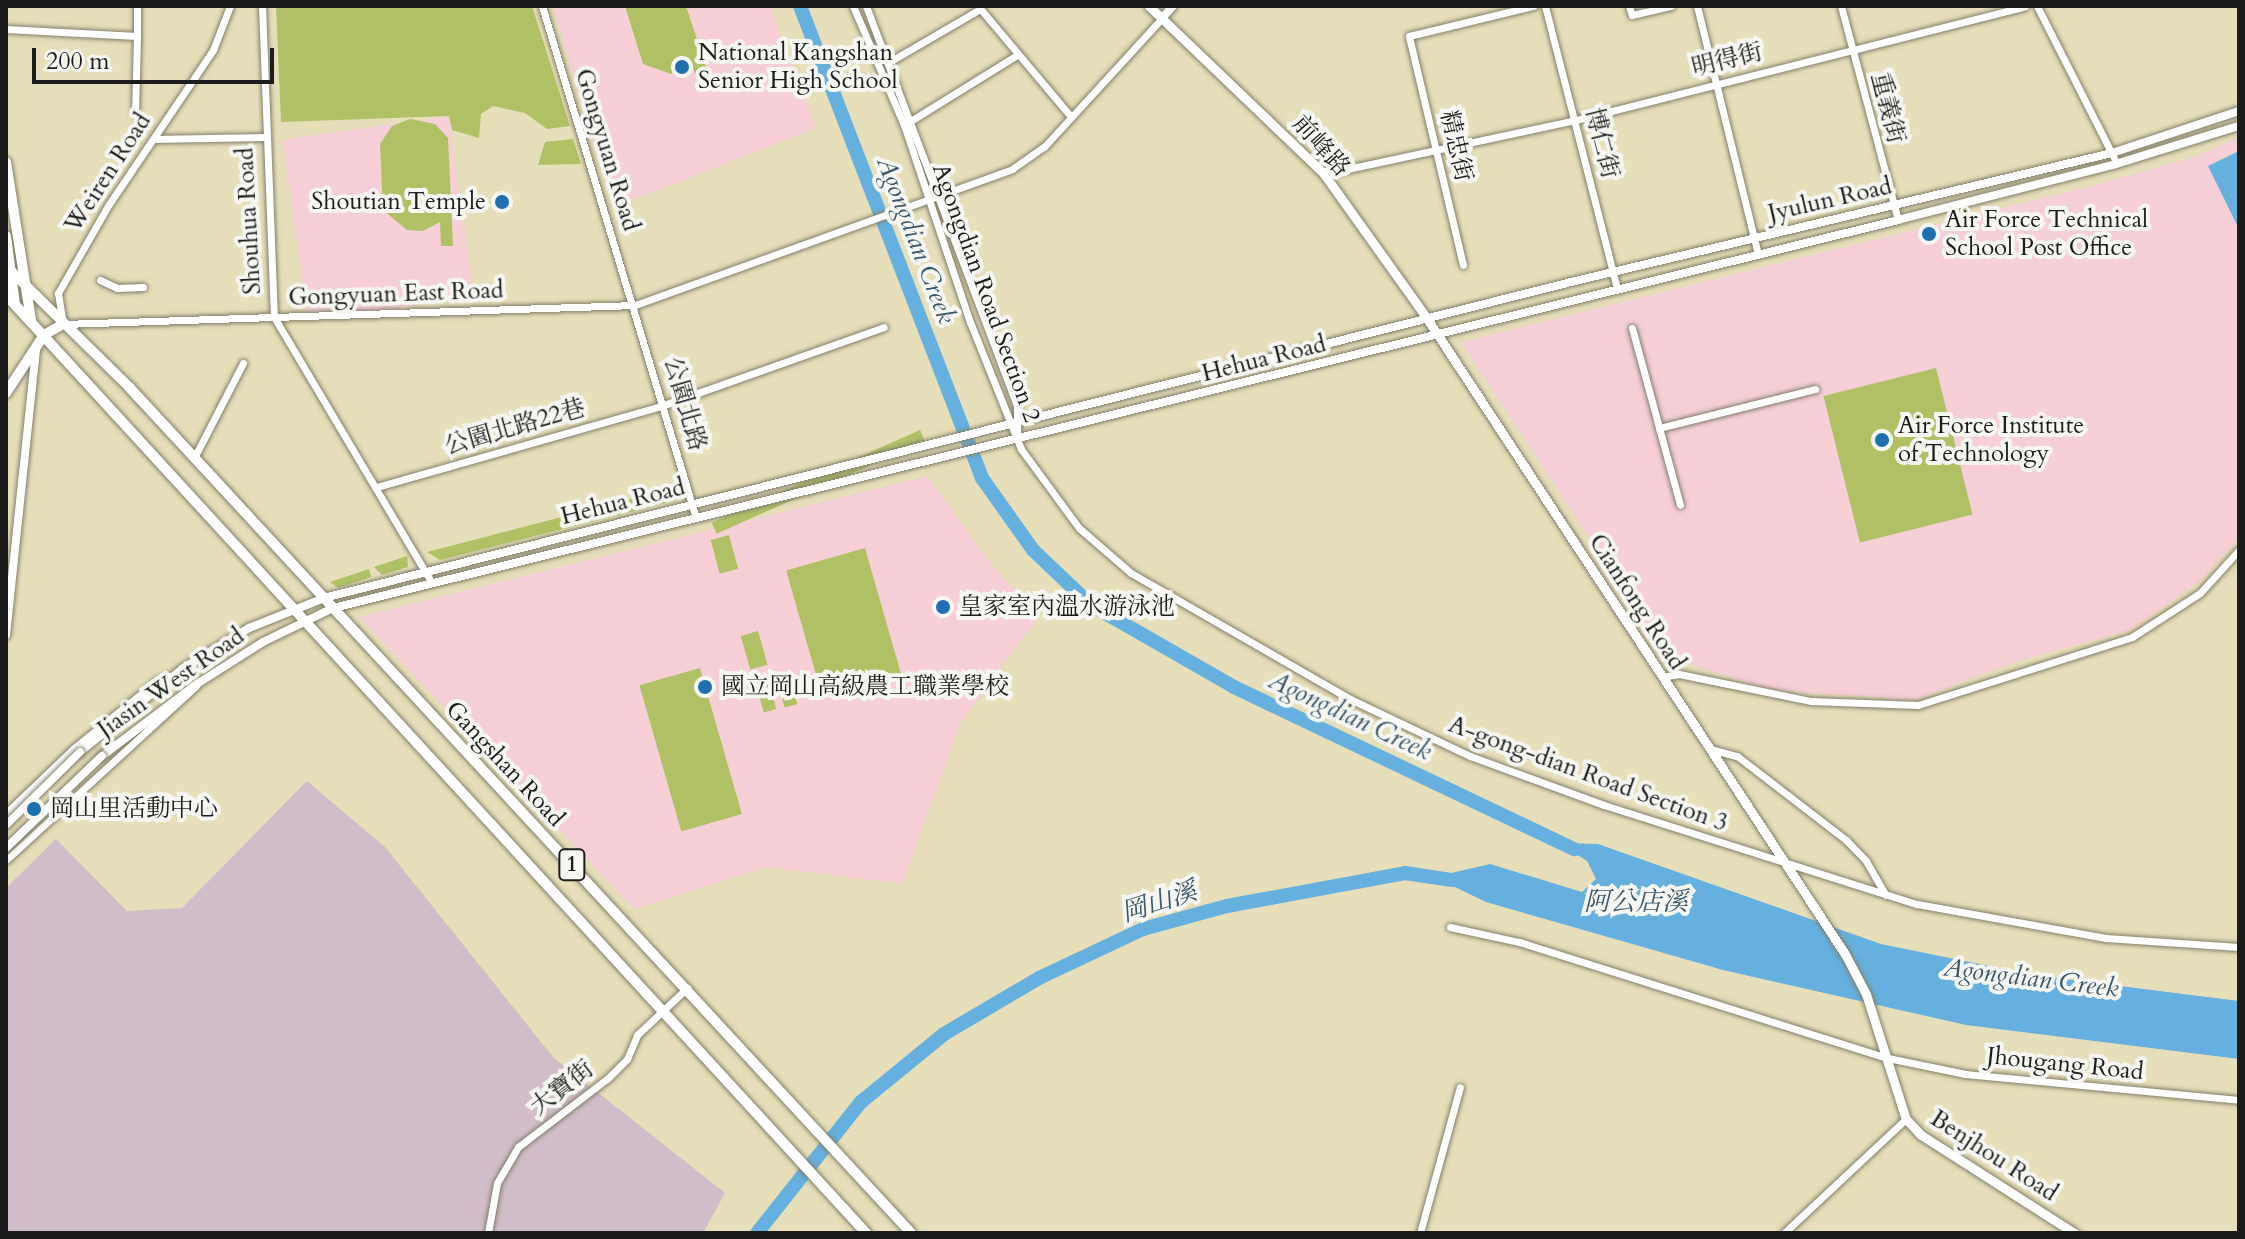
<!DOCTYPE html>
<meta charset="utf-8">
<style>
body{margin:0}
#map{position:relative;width:2245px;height:1239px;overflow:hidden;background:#e7dfb9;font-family:Cardo,"Noto Serif TC",serif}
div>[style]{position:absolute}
.built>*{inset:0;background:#f6cfd7;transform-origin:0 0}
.industrial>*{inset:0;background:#d1bdc9}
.green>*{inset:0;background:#b0c165;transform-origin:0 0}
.water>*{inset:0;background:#65b0de}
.river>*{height:14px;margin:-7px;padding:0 7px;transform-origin:7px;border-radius:7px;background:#65b0de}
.roads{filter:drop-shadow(0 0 2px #827e6a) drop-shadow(0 0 2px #827e6a)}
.minor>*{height:7px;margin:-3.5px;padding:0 3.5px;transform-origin:3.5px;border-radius:3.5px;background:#fff}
.tertiary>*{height:8px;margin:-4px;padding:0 4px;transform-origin:4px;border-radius:4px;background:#fff}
.secondary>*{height:9px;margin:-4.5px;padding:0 4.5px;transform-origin:4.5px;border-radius:4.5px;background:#fff}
.primary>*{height:10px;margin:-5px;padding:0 5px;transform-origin:5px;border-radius:5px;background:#fff}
.bridges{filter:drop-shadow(0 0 2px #827e6a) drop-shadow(0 0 2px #827e6a)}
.tertiary-bridge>*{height:8px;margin:-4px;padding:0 4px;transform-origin:4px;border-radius:4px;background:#fff}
.dots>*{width:22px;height:22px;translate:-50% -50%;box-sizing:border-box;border:4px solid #f6f6f2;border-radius:50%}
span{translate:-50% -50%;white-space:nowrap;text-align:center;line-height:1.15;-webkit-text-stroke:8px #f6f6f2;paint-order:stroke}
.shield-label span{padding:2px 6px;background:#f6f6f2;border:2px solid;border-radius:6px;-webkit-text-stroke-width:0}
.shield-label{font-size:22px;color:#1c1c1c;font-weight:700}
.poi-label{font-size:24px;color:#1c1c1c}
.left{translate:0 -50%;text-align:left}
.right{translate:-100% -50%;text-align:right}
.street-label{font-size:24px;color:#1c1c1c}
.water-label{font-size:26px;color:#39576a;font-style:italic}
.frame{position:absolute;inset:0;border:8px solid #1c1c1c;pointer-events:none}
.scale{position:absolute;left:32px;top:48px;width:242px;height:36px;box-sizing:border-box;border:4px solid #1c1c1c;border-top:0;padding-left:10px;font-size:24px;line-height:28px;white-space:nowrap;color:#1c1c1c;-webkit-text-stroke:6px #f6f6f2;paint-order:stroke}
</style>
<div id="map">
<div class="built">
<div style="clip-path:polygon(553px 6px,770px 6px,816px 128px,633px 200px,606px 186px)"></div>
<div style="left:449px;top:116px;width:183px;height:168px;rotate:82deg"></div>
<div style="clip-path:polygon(2239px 137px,2239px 538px,2200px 581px,2130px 630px,2012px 663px,1914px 700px,1771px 690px,1667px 657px,1461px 342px,2100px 184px,2197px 156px)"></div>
<div style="clip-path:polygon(927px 476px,995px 569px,1039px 616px,961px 722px,902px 884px,767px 867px,634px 909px,359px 617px)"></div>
</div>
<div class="industrial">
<div style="clip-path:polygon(307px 781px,385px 847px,553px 1057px,725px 1193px,703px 1233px,6px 1233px,6px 888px,56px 839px,127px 911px,182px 908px)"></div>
</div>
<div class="green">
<div style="clip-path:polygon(276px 6px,532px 6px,570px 126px,547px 129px,525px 113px,493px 106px,481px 114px,479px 138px,452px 130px,449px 116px,281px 122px)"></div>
<div style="clip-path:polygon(625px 6px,686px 6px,708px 73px,696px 76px,690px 60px,671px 74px,643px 64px)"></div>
<div style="clip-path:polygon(410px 119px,435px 124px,448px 138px,453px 246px,441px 246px,440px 222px,423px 231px,407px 230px,383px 210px,380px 144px,392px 126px)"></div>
<div style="clip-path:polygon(573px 139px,581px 164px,538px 165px,545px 142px)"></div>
<div style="left:1936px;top:368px;width:151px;height:116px;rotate:76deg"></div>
<div style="left:920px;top:430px;width:12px;height:228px;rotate:66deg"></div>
<div style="clip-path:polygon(677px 487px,680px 497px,674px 501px,440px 560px,427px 552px)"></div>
<div style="left:729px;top:535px;width:35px;height:19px;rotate:75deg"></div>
<div style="left:865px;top:548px;width:131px;height:82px;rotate:74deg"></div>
<div style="clip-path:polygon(407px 556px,408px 567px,382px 575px,374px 567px)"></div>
<div style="clip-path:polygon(369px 569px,371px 577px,338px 588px,330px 582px)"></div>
<div style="left:758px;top:631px;width:35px;height:18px;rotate:74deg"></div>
<div style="left:700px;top:668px;width:152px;height:63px;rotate:74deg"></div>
<div style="left:790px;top:677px;width:28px;height:13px;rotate:75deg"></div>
<div style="left:769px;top:682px;width:28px;height:13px;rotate:75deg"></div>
</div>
<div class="water">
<div style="clip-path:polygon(2239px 151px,2239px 229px,2208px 166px)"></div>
<div style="clip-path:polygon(1559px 843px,1598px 844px,1881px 944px,2033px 975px,2239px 1001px,2239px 1059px,1966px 1025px,1723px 970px,1486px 902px,1434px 877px,1490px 864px,1582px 892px,1596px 879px,1587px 861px)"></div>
</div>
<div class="river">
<div style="left:800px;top:6px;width:506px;rotate:68.91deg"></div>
<div style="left:982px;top:478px;width:88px;rotate:54.7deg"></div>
<div style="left:1033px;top:550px;width:80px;rotate:43.5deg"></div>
<div style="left:1091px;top:605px;width:165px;rotate:29.8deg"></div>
<div style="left:1234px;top:687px;width:377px;rotate:25.5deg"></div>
<div style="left:757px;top:1233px;width:167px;rotate:-51.6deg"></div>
<div style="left:861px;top:1102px;width:107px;rotate:-39.3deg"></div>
<div style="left:944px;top:1034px;width:110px;rotate:-30.5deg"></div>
<div style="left:1039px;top:978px;width:115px;rotate:-25.2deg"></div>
<div style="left:1143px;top:929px;width:87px;rotate:-15.3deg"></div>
<div style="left:1227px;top:906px;width:181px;rotate:-10.5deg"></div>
<div style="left:1405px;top:873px;width:48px;rotate:8.5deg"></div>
</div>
<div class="roads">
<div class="minor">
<div style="left:230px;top:6px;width:47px;rotate:111.1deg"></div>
<div style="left:213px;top:50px;width:186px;rotate:124deg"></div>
<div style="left:109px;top:204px;width:103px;rotate:119.8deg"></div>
<div style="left:58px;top:293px;width:31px;rotate:81deg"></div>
<div style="left:63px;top:324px;width:572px;rotate:-1.9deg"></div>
<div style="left:635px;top:305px;width:401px;rotate:-19.8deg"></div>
<div style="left:1012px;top:169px;width:39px;rotate:-35deg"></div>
<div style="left:1044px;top:147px;width:175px;rotate:-47.5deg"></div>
<div style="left:262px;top:6px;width:311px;rotate:87.8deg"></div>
<div style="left:274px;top:317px;width:307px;rotate:59.3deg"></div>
<div style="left:542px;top:6px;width:531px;rotate:73.27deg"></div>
<div style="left:853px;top:6px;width:129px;rotate:66.8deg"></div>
<div style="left:904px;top:125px;width:208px;rotate:71.5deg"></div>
<div style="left:970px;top:322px;width:137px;rotate:68.1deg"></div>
<div style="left:1021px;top:449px;width:98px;rotate:53.7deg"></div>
<div style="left:1079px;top:528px;width:69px;rotate:40.9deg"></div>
<div style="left:1131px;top:573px;width:253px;rotate:29.9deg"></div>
<div style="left:1350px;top:699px;width:133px;rotate:25.4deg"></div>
<div style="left:1470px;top:756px;width:143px;rotate:20.1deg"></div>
<div style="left:1604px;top:805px;width:328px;rotate:17.6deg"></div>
<div style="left:1917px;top:904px;width:192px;rotate:10.2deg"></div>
<div style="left:2106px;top:938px;width:133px;rotate:3.9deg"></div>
<div style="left:866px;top:6px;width:427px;rotate:69.3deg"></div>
<div style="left:1017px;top:405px;width:32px;rotate:90deg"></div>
<div style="left:978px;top:6px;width:145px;rotate:50deg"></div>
<div style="left:1545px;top:6px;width:292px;rotate:75.7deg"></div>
<div style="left:1629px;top:6px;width:9px;rotate:72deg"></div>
<div style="left:1632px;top:15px;width:40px;rotate:-13deg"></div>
<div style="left:1697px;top:6px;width:256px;rotate:76.2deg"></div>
<div style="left:1841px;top:6px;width:221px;rotate:75.1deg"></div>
<div style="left:2037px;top:6px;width:170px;rotate:63.1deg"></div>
<div style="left:6px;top:29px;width:131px;rotate:3.1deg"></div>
<div style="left:137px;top:36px;width:30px;rotate:-90deg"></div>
<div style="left:889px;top:62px;width:105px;rotate:-30.2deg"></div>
<div style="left:135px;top:113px;width:77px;rotate:-88.5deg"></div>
<div style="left:904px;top:125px;width:133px;rotate:-31.8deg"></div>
<div style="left:154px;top:139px;width:110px;rotate:-1deg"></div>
<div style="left:1324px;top:174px;width:258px;rotate:-12.1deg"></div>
<div style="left:1576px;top:120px;width:463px;rotate:-14.2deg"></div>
<div style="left:1463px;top:265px;width:235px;rotate:-103.3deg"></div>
<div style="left:1409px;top:36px;width:128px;rotate:-13.6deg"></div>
<div style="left:100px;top:280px;width:19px;rotate:25deg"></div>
<div style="left:117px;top:288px;width:26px;rotate:-2deg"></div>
<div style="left:1632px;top:328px;width:183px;rotate:74.8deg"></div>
<div style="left:1659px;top:428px;width:161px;rotate:-14deg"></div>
<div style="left:194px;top:458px;width:107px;rotate:-62.7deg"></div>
<div style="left:377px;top:487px;width:298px;rotate:-15.9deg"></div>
<div style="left:664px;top:405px;width:233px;rotate:-19.5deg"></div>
<div style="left:1662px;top:677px;width:17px;rotate:-10deg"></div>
<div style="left:1679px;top:674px;width:135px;rotate:11.6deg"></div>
<div style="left:1811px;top:701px;width:107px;rotate:2.1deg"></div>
<div style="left:1918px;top:705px;width:225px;rotate:-17.6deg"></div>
<div style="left:2132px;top:637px;width:81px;rotate:-32.9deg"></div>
<div style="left:2200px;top:593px;width:58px;rotate:-47.8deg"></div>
<div style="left:1710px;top:749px;width:28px;rotate:15deg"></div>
<div style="left:1737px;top:756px;width:138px;rotate:37.6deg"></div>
<div style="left:1846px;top:840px;width:29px;rotate:46deg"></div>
<div style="left:1866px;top:861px;width:39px;rotate:60deg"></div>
<div style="left:6px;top:813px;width:94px;rotate:-43.7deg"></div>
<div style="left:74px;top:748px;width:107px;rotate:-38.9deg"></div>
<div style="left:157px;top:681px;width:15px;rotate:-20deg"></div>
<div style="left:6px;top:860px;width:258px;rotate:-42.5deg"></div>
<div style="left:1450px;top:927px;width:71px;rotate:12.3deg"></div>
<div style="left:1519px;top:942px;width:387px;rotate:17.5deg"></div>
<div style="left:1888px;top:1058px;width:79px;rotate:11.7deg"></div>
<div style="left:1965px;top:1074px;width:275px;rotate:5.4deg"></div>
<div style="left:488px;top:1233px;width:51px;rotate:-79.8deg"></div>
<div style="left:497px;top:1183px;width:42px;rotate:-59.7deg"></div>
<div style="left:518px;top:1147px;width:113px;rotate:-37.5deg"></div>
<div style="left:608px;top:1078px;width:27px;rotate:-45deg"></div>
<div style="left:627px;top:1059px;width:26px;rotate:-67deg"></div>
<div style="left:637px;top:1035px;width:69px;rotate:-43.2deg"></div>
<div style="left:1420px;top:1233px;width:151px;rotate:-74.7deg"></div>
<div style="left:1784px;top:1233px;width:167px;rotate:-43.1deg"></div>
</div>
<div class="tertiary">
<div style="left:1162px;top:18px;width:16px;rotate:-47deg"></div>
<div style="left:6px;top:635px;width:288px;rotate:-84deg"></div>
<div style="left:80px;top:752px;width:132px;rotate:-39.1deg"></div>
<div style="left:182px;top:669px;width:79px;rotate:-31.5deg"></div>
<div style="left:249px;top:628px;width:81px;rotate:-21.8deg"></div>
<div style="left:324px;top:598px;width:1286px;rotate:-14.22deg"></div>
<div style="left:1571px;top:282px;width:556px;rotate:-13.41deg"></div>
<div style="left:2112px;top:153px;width:134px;rotate:-18.3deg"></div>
<div style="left:102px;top:756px;width:119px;rotate:-37.2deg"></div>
<div style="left:197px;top:684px;width:78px;rotate:-32.5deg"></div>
<div style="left:263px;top:642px;width:78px;rotate:-25.9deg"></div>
<div style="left:333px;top:608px;width:1612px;rotate:-13.92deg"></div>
<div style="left:1898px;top:220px;width:225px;rotate:-14.4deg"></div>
<div style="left:2116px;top:164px;width:129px;rotate:-17.2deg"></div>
</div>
<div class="secondary">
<div style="left:1149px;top:6px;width:243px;rotate:43.8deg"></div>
<div style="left:1324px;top:174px;width:179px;rotate:54.5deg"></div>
<div style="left:1428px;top:320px;width:759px;rotate:56.67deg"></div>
<div style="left:1845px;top:954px;width:45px;rotate:62.3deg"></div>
<div style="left:1866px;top:994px;width:131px;rotate:72.3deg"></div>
<div style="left:1906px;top:1119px;width:22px;rotate:47deg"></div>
<div style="left:1921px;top:1135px;width:182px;rotate:32.6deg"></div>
</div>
<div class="primary">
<div style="left:6px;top:162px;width:160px;rotate:81deg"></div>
<div style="left:6px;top:236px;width:69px;rotate:82.5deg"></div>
<div style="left:6px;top:266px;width:173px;rotate:44.5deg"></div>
<div style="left:129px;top:387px;width:1152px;rotate:47.25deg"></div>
<div style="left:6px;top:295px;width:1273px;rotate:47.48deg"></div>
<div style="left:6px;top:393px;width:69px;rotate:-56.8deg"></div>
<div style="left:44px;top:335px;width:22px;rotate:-30deg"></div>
</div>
</div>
<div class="bridges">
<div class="tertiary-bridge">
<div style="left:6px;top:825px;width:104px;rotate:-44.6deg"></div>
<div style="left:6px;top:848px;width:133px;rotate:-43.8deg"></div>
</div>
</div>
<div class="dots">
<div style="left:682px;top:67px;background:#1f6fb2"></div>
<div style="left:502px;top:202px;background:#1f6fb2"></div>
<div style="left:1929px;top:234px;background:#1f6fb2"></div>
<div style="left:1882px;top:440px;background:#1f6fb2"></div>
<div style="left:943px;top:607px;background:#1f6fb2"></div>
<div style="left:705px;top:687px;background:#1f6fb2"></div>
<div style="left:34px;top:809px;background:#1f6fb2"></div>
</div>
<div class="shield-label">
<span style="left:572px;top:865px">1</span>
</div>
<div class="poi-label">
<span class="left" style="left:698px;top:67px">National Kangshan<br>Senior High School</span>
<span class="right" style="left:486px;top:202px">Shoutian Temple</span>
<span class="left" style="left:1945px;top:234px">Air Force Technical<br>School Post Office</span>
<span class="left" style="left:1898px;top:440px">Air Force Institute<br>of Technology</span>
<span class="left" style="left:959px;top:607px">皇家室內溫水游泳池</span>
<span class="left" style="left:721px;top:687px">國立岡山高級農工職業學校</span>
<span class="left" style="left:50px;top:809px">岡山里活動中心</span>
</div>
<div class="street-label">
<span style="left:1727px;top:60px;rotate:-14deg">明得街</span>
<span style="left:1888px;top:108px;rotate:76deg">重義街</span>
<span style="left:1602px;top:143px;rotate:76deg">博仁街</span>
<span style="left:1321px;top:146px;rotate:48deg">前峰路</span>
<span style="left:1456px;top:146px;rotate:77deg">精忠街</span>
<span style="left:607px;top:150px;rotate:73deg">Gongyuan Road</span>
<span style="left:108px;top:173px;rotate:-57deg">Weiren Road</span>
<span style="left:1830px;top:200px;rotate:-13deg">Jyulun Road</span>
<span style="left:249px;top:221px;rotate:-93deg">Shouhua Road</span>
<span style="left:986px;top:293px;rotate:70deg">Agongdian Road Section 2</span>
<span style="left:396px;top:294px;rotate:-2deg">Gongyuan East Road</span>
<span style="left:1264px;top:359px;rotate:-14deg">Hehua Road</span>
<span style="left:685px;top:404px;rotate:74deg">公園北路</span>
<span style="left:515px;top:427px;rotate:-16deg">公園北路22巷</span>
<span style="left:623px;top:502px;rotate:-14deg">Hehua Road</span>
<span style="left:1637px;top:602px;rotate:57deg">Cianfong Road</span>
<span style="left:171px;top:683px;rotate:-35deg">Jiasin West Road</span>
<span style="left:505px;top:764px;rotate:47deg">Gangshan Road</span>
<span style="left:1588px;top:774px;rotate:20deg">A-gong-dian Road Section 3</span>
<span style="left:2065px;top:1064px;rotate:6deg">Jhougang Road</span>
<span style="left:562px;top:1088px;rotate:-38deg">大寶街</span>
<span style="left:1994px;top:1156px;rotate:33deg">Benjhou Road</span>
</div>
<div class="water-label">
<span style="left:916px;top:240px;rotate:69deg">Agongdian Creek</span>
<span style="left:1350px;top:716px;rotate:25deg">Agongdian Creek</span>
<span style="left:1159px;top:902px;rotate:-18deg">岡山溪</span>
<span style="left:1636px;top:902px">阿公店溪</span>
<span style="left:2031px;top:978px;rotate:7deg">Agongdian Creek</span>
</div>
<div class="frame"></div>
<div class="scale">200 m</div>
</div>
